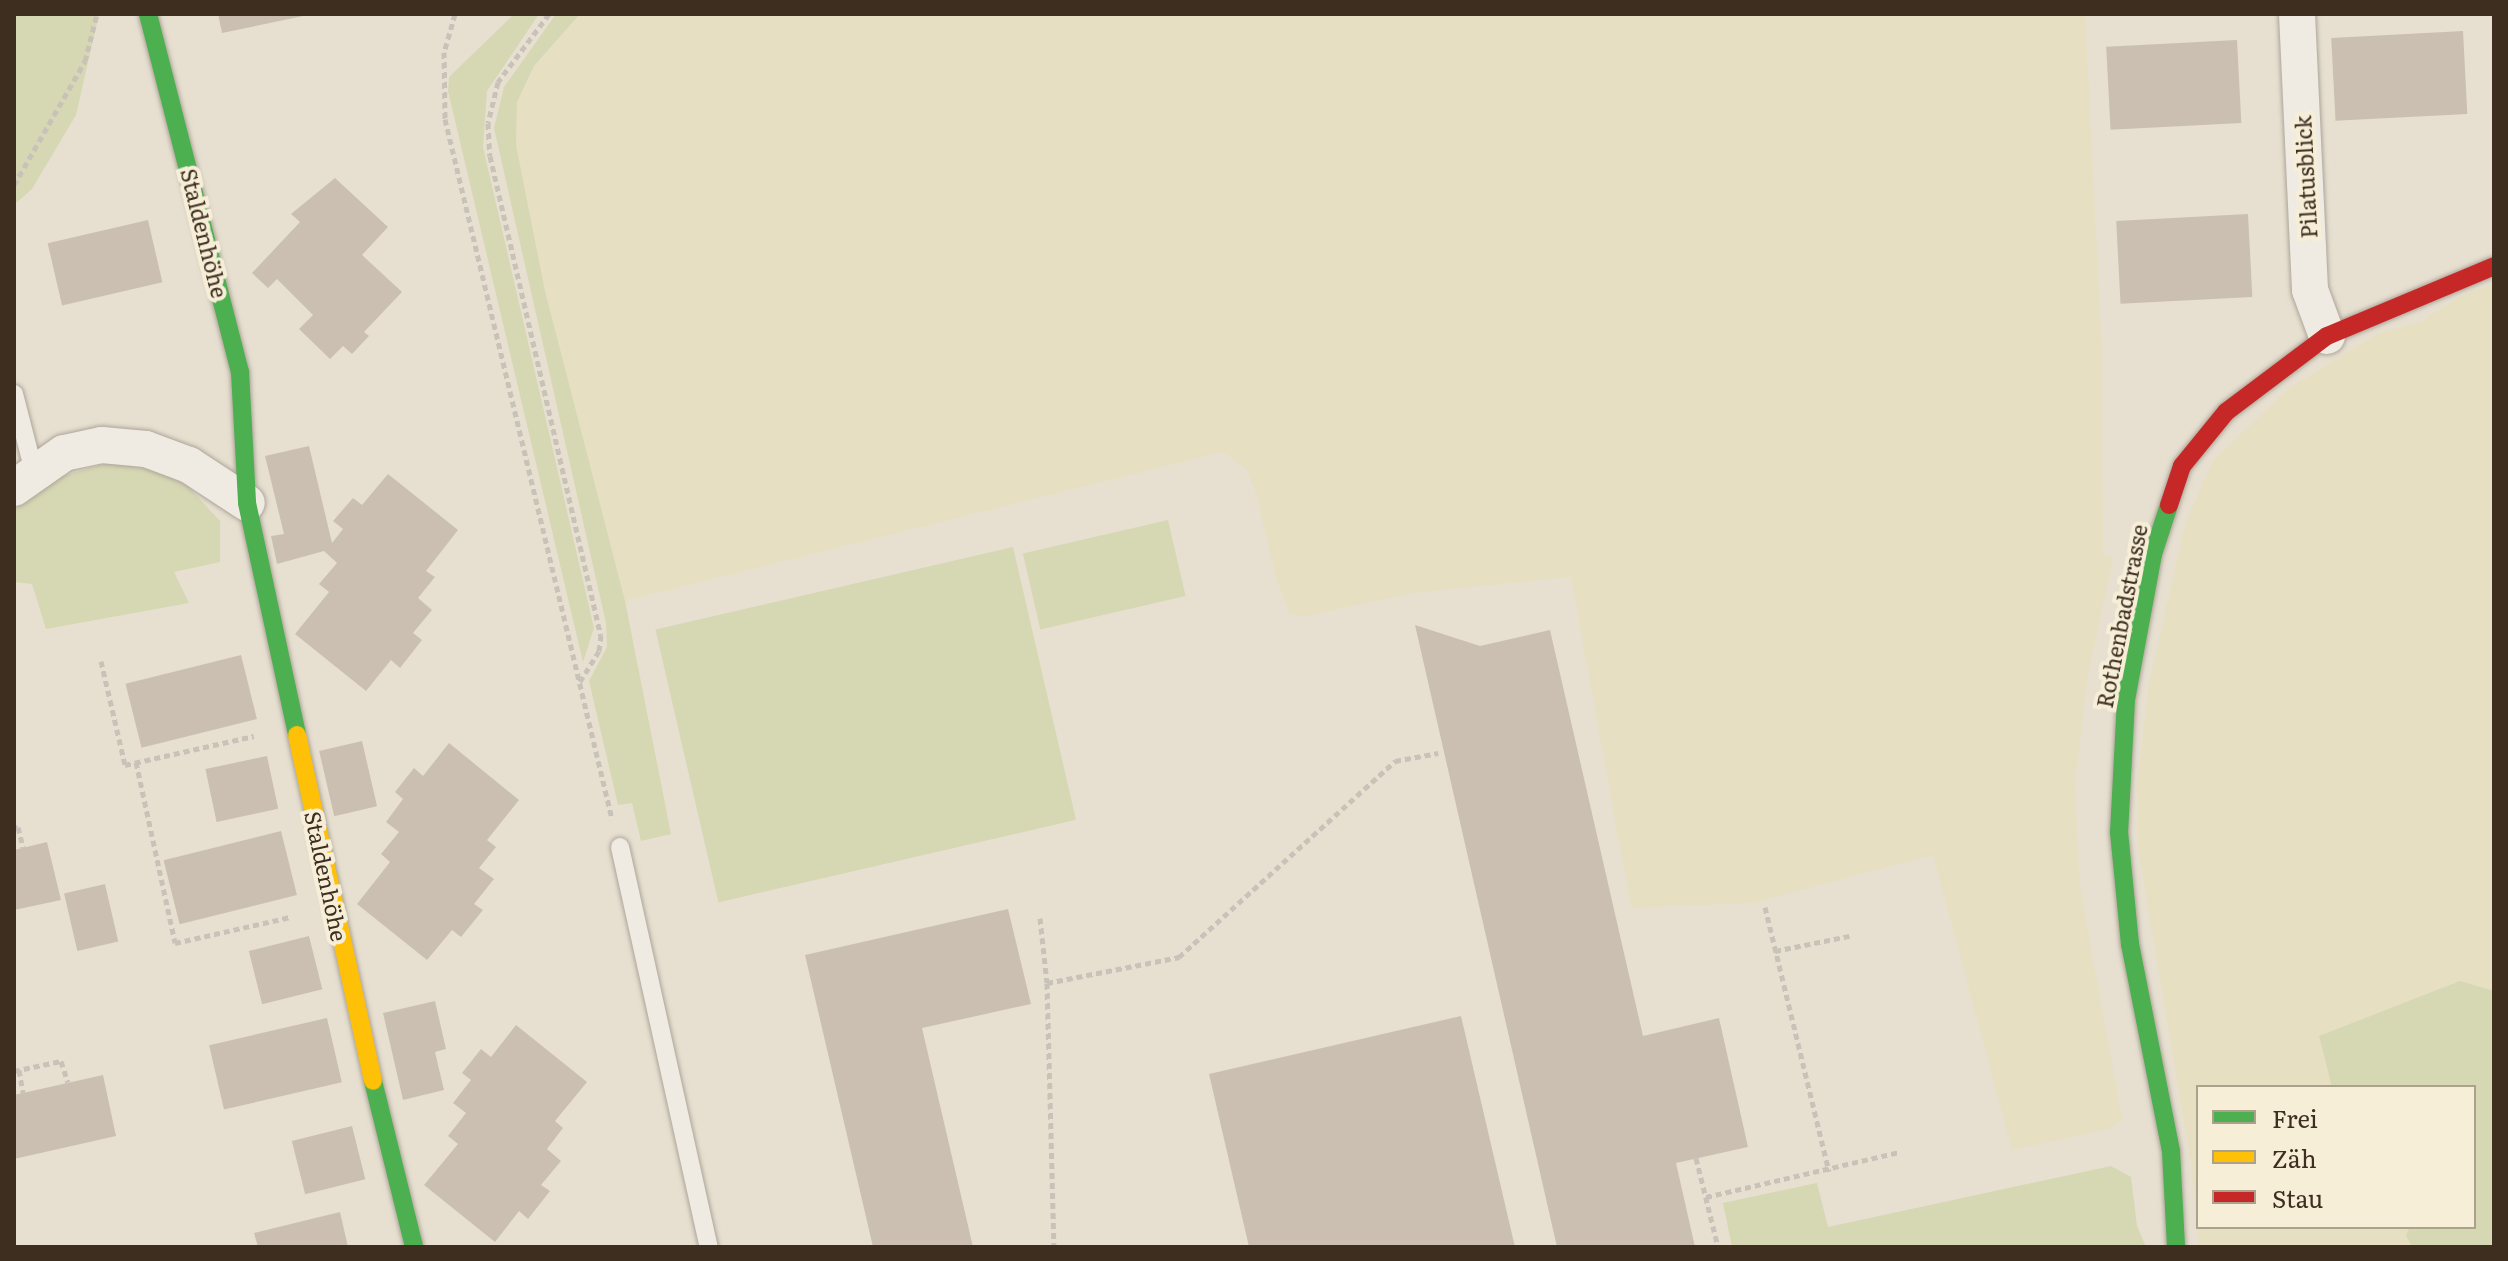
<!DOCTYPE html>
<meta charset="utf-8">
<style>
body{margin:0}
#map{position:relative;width:2508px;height:1261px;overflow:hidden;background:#e7e0d1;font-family:Literata,serif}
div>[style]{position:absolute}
.farmland>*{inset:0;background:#e6dfc2}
.green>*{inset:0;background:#d6d7b3;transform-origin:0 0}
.building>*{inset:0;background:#cbbfb2;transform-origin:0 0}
.path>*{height:5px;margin-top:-2.5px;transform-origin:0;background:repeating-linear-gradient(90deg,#c8c2b9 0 6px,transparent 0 10px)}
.roads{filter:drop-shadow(0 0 2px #ada599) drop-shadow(0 0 2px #ada599)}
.lane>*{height:18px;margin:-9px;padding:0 9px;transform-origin:9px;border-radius:9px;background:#efebe3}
.street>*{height:36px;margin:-18px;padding:0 18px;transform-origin:18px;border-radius:18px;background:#efebe3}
.fast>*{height:18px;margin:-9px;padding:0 9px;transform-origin:9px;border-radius:9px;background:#4caf50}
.slow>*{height:18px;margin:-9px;padding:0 9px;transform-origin:9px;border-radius:9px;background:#ffc107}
.jam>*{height:18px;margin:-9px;padding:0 9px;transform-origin:9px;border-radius:9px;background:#c62828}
span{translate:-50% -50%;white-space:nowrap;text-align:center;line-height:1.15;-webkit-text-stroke:8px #f7eed8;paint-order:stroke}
.street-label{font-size:22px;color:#3d2e20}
.frame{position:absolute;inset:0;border:16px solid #3d2e20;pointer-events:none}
.legend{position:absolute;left:2196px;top:1085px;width:280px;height:144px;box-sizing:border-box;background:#f7eed8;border:2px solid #ada18e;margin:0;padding:10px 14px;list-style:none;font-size:24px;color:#3d2e20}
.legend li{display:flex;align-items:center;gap:16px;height:40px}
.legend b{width:40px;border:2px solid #ada18e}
</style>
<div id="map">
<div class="farmland">
<div style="clip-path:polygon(580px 14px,2085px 14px,2102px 352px,2103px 555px,2113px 558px,2087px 681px,2075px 786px,2080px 887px,2122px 1119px,2110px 1129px,2012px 1150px,1933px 855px,1753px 903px,1631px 908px,1571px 577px,1415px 593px,1301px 617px,1289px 613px,1276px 578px,1256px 493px,1246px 469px,1223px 452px,625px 601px,545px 291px,516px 145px,517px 102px,535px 66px)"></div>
<div style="clip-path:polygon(2494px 284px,2494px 991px,2460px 981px,2319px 1036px,2332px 1087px,2198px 1087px,2198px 1227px,2410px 1227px,2406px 1235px,2412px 1247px,2199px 1247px,2191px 1162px,2138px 848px,2138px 778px,2149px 683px,2185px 525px,2212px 462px,2288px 389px,2377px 334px,2422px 321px,2459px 297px)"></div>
</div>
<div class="green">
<div style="clip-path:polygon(14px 14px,99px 14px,76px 115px,32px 189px,14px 205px)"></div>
<div style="clip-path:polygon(514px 14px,539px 14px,487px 91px,483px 147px,594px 628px,583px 662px,448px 91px,449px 77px)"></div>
<div style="clip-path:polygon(556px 14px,580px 14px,534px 66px,517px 102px,516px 145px,545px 291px,625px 601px,671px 834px,641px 841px,632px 803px,618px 805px,589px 681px,607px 647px,606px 623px,494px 128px,504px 87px)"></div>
<div style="clip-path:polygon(108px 463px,176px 473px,220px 521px,220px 562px,174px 572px,189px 603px,46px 629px,32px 584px,14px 582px,14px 511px,37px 483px)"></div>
<div style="left:1168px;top:520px;width:78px;height:149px;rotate:77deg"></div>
<div style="left:1013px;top:547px;width:280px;height:367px;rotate:77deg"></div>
<div style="clip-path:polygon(2460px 981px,2494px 991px,2494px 1247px,2412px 1247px,2406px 1235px,2410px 1227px,2474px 1227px,2474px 1087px,2332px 1087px,2319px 1036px)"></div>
<div style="clip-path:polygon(2111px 1166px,2131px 1177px,2137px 1226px,2146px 1247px,1732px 1247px,1723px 1203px,1817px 1183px,1828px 1227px)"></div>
</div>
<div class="building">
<div style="clip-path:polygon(218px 14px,307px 14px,308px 15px,222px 33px)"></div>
<div style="left:2463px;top:31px;width:83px;height:132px;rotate:87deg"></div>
<div style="left:2237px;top:40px;width:83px;height:131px;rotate:87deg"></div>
<div style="clip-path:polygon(335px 178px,388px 227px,362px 255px,402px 292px,364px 332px,369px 336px,352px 354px,343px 346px,330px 359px,299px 329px,313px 315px,277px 279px,268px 288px,252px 273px,300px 222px,291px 214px)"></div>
<div style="left:2248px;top:214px;width:83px;height:132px;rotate:87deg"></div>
<div style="left:148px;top:220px;width:64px;height:103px;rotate:77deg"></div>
<div style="clip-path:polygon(309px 446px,332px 543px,343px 529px,333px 521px,353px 498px,362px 505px,388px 474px,458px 530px,426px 571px,435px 577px,418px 598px,432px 610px,413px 633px,422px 640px,400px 668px,391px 660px,366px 691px,295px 634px,329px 592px,319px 584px,337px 563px,324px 551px,277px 564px,271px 536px,284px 534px,265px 456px)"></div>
<div style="clip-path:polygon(1415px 625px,1480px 646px,1550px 630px,1643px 1036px,1719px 1018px,1748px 1147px,1676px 1163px,1695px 1247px,1557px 1247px)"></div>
<div style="left:241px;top:655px;width:66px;height:119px;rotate:76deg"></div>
<div style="left:362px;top:741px;width:67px;height:44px;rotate:77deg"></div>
<div style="clip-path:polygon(449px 743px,519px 800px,487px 840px,496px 847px,479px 868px,494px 879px,474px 904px,483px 910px,461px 937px,452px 930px,427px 960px,357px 904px,390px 862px,381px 854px,399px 832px,386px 822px,403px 799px,395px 792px,414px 768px,423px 776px)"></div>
<div style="left:267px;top:756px;width:54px;height:63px;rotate:78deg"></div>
<div style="left:281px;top:831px;width:66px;height:121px;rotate:76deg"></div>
<div style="clip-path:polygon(47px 842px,61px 900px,14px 910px,14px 850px)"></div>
<div style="left:105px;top:884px;width:59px;height:42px;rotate:77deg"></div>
<div style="clip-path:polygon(1008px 909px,1031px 1004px,922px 1028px,973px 1247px,873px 1247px,805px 955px)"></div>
<div style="left:309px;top:936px;width:55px;height:62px;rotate:76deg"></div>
<div style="clip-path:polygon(435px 1001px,446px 1049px,435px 1052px,444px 1090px,403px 1100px,383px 1013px)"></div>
<div style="clip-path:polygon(1461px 1016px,1515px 1247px,1249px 1247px,1209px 1074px)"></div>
<div style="left:327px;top:1018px;width:66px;height:121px;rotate:77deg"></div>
<div style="clip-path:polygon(516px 1025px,587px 1082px,555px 1121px,563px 1128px,547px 1149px,561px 1161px,541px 1185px,550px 1191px,528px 1219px,519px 1211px,495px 1242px,424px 1185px,458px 1144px,448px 1136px,466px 1113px,453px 1103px,471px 1080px,462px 1073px,481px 1049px,491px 1057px)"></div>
<div style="clip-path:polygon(103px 1075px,116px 1136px,14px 1159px,14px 1095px)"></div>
<div style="left:352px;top:1126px;width:55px;height:62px;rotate:76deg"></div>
<div style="clip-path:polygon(340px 1212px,348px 1247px,258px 1247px,254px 1233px)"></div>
</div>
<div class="path">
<div style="left:455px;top:14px;width:40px;rotate:106deg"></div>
<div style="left:444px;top:52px;width:67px;rotate:89.1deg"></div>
<div style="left:445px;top:119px;width:720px;rotate:76.58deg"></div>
<div style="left:549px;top:14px;width:85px;rotate:126.9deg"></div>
<div style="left:498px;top:82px;width:42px;rotate:103.7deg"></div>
<div style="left:488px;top:123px;width:33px;rotate:87deg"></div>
<div style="left:490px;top:156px;width:492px;rotate:77deg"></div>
<div style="left:601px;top:635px;width:16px;rotate:97deg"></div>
<div style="left:599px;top:651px;width:38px;rotate:122deg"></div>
<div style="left:14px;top:185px;width:143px;rotate:-60.2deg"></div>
<div style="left:85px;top:61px;width:49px;rotate:-75.7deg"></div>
<div style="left:101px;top:661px;width:107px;rotate:77deg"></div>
<div style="left:125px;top:765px;width:132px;rotate:-12.7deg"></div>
<div style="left:136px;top:762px;width:185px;rotate:77.8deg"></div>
<div style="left:175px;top:943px;width:118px;rotate:-12.7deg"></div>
<div style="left:14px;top:828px;width:4px;rotate:-14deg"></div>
<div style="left:18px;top:827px;width:21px;rotate:76deg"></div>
<div style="left:1765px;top:907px;width:272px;rotate:76.4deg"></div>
<div style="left:1040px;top:918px;width:65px;rotate:83.9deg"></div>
<div style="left:1047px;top:983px;width:264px;rotate:88.5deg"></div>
<div style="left:1775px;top:951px;width:76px;rotate:-11.5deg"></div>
<div style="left:1047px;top:983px;width:135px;rotate:-11.1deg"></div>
<div style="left:1179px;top:957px;width:292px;rotate:-42.2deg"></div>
<div style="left:1395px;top:761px;width:44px;rotate:-10.5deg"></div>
<div style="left:19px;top:1070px;width:23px;rotate:80deg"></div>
<div style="left:14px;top:1071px;width:48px;rotate:-12deg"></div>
<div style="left:61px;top:1061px;width:22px;rotate:72deg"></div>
<div style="left:1696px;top:1158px;width:92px;rotate:76.1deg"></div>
<div style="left:1706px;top:1197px;width:199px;rotate:-13.1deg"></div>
</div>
<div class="roads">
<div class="lane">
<div style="left:14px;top:394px;width:81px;rotate:75.6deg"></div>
<div style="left:620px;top:847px;width:410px;rotate:77.5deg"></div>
</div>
<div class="street">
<div style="left:2297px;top:14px;width:276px;rotate:87.3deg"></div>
<div style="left:2310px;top:290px;width:49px;rotate:69.7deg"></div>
<div style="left:14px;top:488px;width:61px;rotate:-35deg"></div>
<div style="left:64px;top:453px;width:39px;rotate:-12deg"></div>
<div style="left:102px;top:445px;width:44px;rotate:5.2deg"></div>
<div style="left:146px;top:449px;width:46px;rotate:20.4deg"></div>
<div style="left:189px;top:465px;width:69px;rotate:33.2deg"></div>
</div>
<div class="fast">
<div style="left:148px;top:14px;width:370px;rotate:75.6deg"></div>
<div style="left:240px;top:372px;width:131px;rotate:86.9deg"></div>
<div style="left:247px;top:503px;width:237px;rotate:77.8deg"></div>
<div style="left:2169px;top:505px;width:52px;rotate:108.1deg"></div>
<div style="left:2153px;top:554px;width:148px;rotate:100.5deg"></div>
<div style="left:2126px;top:700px;width:132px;rotate:93deg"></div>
<div style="left:2119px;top:832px;width:113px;rotate:84.4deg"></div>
<div style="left:2130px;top:944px;width:211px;rotate:78.8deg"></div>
<div style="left:2171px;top:1151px;width:96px;rotate:87deg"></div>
<div style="left:373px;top:1081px;width:171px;rotate:76.1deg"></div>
</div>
<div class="slow">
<div style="left:297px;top:735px;width:354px;rotate:77.6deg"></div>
</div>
<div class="jam">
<div style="left:2169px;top:505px;width:41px;rotate:-71.6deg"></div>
<div style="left:2182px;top:466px;width:70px;rotate:-50.8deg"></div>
<div style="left:2226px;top:412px;width:126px;rotate:-37deg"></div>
<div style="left:2327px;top:336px;width:181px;rotate:-22.7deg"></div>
</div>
</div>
<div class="street-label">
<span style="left:2305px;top:177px;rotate:-93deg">Pilatusblick</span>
<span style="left:205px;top:233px;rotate:76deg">Staldenhöhe</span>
<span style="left:2121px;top:616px;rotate:-79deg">Rothenbadstrasse</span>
<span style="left:327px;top:876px;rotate:78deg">Staldenhöhe</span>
</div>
<div class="frame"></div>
<ul class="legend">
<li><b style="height:10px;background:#4caf50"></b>Frei</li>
<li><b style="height:10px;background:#ffc107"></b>Zäh</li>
<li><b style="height:10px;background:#c62828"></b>Stau</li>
</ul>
</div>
